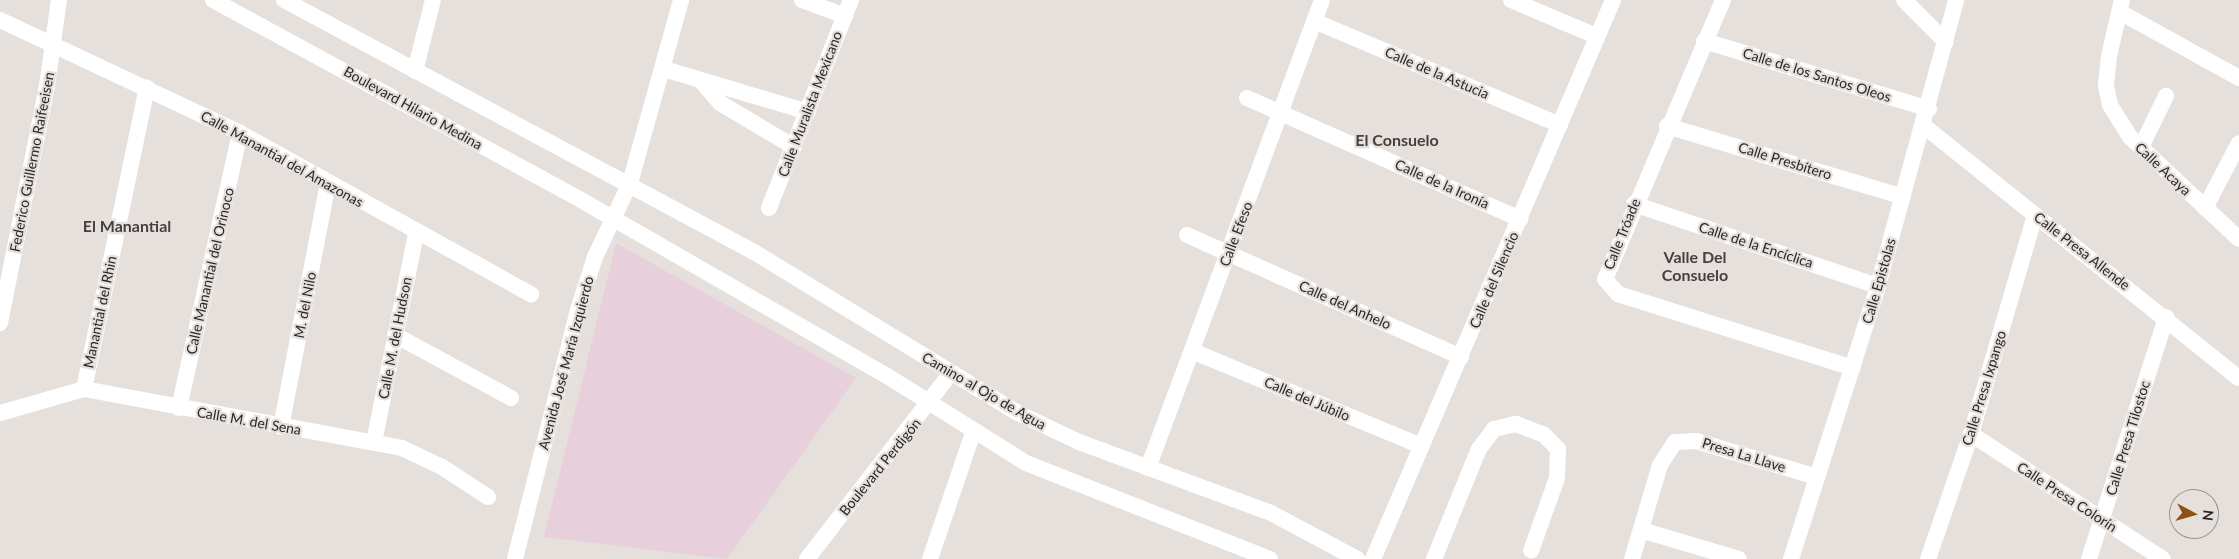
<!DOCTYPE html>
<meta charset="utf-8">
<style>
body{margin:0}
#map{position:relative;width:2239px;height:559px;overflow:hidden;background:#e6e0dd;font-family:Lato,sans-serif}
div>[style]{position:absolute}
.industrial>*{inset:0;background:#e7d0db}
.minor>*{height:16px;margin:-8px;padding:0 8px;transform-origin:8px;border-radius:8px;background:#fff}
span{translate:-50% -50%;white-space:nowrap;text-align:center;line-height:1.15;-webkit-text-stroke:4.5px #e6e0dd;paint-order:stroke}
.street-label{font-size:14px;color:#292726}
.quarter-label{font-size:16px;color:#46413f;font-weight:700}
.north{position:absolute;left:2169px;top:489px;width:50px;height:50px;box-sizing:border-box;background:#e6e0dd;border:1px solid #9a9694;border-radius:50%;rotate:96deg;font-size:14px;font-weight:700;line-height:20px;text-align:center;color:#292726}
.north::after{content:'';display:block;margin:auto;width:18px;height:22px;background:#8f5016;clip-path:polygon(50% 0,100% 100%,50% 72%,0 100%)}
</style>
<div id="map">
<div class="industrial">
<div style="clip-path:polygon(616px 243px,856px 378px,727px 559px,544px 537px)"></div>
</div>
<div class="minor">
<div style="left:213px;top:0;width:419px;rotate:28.5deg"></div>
<div style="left:581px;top:200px;width:349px;rotate:29.9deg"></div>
<div style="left:884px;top:374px;width:168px;rotate:32.1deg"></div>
<div style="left:1026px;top:463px;width:262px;rotate:21.5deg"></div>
<div style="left:284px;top:0;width:533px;rotate:28.2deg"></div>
<div style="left:754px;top:252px;width:307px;rotate:31.4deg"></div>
<div style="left:1016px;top:412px;width:70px;rotate:25.5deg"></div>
<div style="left:1079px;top:442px;width:205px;rotate:20.3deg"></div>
<div style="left:1271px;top:513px;width:98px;rotate:28.1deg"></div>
<div style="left:802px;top:0;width:46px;rotate:20.4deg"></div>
<div style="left:1511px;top:0;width:92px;rotate:23deg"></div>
<div style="left:1723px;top:0;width:303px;rotate:112.9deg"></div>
<div style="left:1605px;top:279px;width:20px;rotate:49deg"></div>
<div style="left:1618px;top:294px;width:246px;rotate:17.5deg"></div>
<div style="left:1904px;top:0;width:59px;rotate:45deg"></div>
<div style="left:2122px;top:0;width:57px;rotate:103.1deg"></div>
<div style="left:2109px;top:56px;width:30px;rotate:96deg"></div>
<div style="left:2106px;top:86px;width:19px;rotate:78deg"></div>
<div style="left:2110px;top:105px;width:38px;rotate:58deg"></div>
<div style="left:2130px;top:137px;width:149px;rotate:43.1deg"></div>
<div style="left:2120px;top:12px;width:136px;rotate:29deg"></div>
<div style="left:0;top:20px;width:265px;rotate:25.2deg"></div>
<div style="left:240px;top:133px;width:333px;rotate:29deg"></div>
<div style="left:1314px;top:21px;width:267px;rotate:22.9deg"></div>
<div style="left:1704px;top:41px;width:235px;rotate:16.8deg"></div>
<div style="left:664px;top:69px;width:150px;rotate:16.6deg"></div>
<div style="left:415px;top:71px;width:73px;rotate:-75.8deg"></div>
<div style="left:702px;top:82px;width:28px;rotate:49deg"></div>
<div style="left:720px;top:103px;width:86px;rotate:30.7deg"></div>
<div style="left:1247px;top:98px;width:299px;rotate:23.9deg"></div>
<div style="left:1667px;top:126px;width:246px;rotate:16.7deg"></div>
<div style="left:1924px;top:126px;width:403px;rotate:38.7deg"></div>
<div style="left:2141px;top:147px;width:57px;rotate:-63.9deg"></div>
<div style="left:1634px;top:204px;width:257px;rotate:18.6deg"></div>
<div style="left:769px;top:208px;width:224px;rotate:-68.5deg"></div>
<div style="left:2205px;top:208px;width:73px;rotate:-62.4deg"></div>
<div style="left:1187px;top:235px;width:300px;rotate:24deg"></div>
<div style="left:0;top:323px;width:242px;rotate:-78.8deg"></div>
<div style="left:47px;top:86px;width:87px;rotate:-82.1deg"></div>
<div style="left:395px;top:335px;width:132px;rotate:28.5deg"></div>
<div style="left:1192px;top:351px;width:248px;rotate:22.5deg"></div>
<div style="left:84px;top:389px;width:308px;rotate:-78.2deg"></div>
<div style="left:179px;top:408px;width:282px;rotate:-77.5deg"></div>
<div style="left:0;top:413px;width:87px;rotate:-15.9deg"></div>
<div style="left:84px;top:389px;width:323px;rotate:10.5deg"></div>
<div style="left:402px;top:448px;width:44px;rotate:25.4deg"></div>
<div style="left:442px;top:467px;width:55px;rotate:33.1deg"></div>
<div style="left:281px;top:427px;width:248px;rotate:-79.1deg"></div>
<div style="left:1971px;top:434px;width:229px;rotate:33.1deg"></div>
<div style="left:374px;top:442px;width:212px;rotate:-78.6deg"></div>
<div style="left:1148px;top:468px;width:499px;rotate:-69.6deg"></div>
<div style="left:1641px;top:530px;width:102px;rotate:16.5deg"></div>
<div style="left:515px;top:559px;width:257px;rotate:-75.8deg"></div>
<div style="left:578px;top:310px;width:56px;rotate:-72.2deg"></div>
<div style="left:595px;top:257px;width:82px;rotate:-64.7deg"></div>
<div style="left:630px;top:183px;width:190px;rotate:-74.4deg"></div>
<div style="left:807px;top:559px;width:234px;rotate:-52.3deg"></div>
<div style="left:930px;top:559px;width:136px;rotate:-71.2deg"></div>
<div style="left:1373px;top:559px;width:608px;rotate:-66.76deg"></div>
<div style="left:1434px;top:559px;width:119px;rotate:-67.8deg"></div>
<div style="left:1479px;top:449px;width:25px;rotate:-53deg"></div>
<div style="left:1494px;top:429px;width:23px;rotate:-13deg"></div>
<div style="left:1516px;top:424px;width:30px;rotate:21deg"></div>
<div style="left:1544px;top:435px;width:20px;rotate:45deg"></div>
<div style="left:1558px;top:449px;width:29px;rotate:92deg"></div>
<div style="left:1557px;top:478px;width:77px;rotate:109.6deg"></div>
<div style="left:1632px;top:559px;width:98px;rotate:-73.4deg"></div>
<div style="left:1660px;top:465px;width:27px;rotate:-57deg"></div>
<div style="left:1675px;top:442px;width:21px;rotate:-3deg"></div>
<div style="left:1696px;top:441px;width:126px;rotate:16.6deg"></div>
<div style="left:1791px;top:559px;width:287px;rotate:-72.3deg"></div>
<div style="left:1878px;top:286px;width:296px;rotate:-74.7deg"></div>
<div style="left:1928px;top:559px;width:132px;rotate:-71deg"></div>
<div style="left:1971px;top:434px;width:228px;rotate:-73.7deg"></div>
<div style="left:2089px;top:559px;width:254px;rotate:-72.3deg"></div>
</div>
<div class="street-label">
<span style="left:1437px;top:73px;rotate:23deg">Calle de la Astucia</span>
<span style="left:1817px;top:75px;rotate:17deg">Calle de los Santos Oleos</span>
<span style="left:810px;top:104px;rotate:-69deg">Calle Muralista Mexicano</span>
<span style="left:413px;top:108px;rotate:29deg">Boulevard Hilario Medina</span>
<span style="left:282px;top:159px;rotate:29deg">Calle Manantial del Amazonas</span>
<span style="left:1785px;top:161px;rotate:17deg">Calle Presbítero</span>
<span style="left:32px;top:162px;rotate:-79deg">Federico Guillermo Raifeeisen</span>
<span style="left:2163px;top:169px;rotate:43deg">Calle Acaya</span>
<span style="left:1442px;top:184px;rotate:24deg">Calle de la Ironía</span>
<span style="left:1236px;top:234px;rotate:-69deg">Calle Efeso</span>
<span style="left:1622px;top:234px;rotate:-68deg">Calle Tróade</span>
<span style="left:1756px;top:245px;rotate:18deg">Calle de la Encíclica</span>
<span style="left:2082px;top:251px;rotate:38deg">Calle Presa Allende</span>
<span style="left:210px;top:271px;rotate:-77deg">Calle Manantial del Orinoco</span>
<span style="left:1494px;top:280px;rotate:-67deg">Calle del Silencio</span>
<span style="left:1879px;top:281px;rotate:-74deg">Calle Epistolas</span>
<span style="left:305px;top:305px;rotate:-79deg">M. del Nilo</span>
<span style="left:1345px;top:305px;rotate:24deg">Calle del Anhelo</span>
<span style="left:100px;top:312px;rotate:-78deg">Manantial del Rhin</span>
<span style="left:395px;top:338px;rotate:-79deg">Calle M. del Hudson</span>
<span style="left:566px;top:363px;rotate:-75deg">Avenida José María Izquierdo</span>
<span style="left:1984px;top:388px;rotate:-73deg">Calle Presa Ixpango</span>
<span style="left:984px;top:391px;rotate:30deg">Camino al Ojo de Agua</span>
<span style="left:1307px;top:399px;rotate:23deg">Calle del Júbilo</span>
<span style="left:249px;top:421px;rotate:10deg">Calle M. del Sena</span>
<span style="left:2128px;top:438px;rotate:-73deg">Calle Presa Tilostoc</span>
<span style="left:1744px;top:455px;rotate:17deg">Presa La Llave</span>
<span style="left:880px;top:467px;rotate:-51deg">Boulevard Perdigón</span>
<span style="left:2067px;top:497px;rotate:33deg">Calle Presa Colorín</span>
</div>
<div class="quarter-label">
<span style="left:1397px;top:140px">El Consuelo</span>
<span style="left:127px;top:226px">El Manantial</span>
<span style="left:1695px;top:266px">Valle Del<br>Consuelo</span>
</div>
<div class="north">N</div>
</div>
